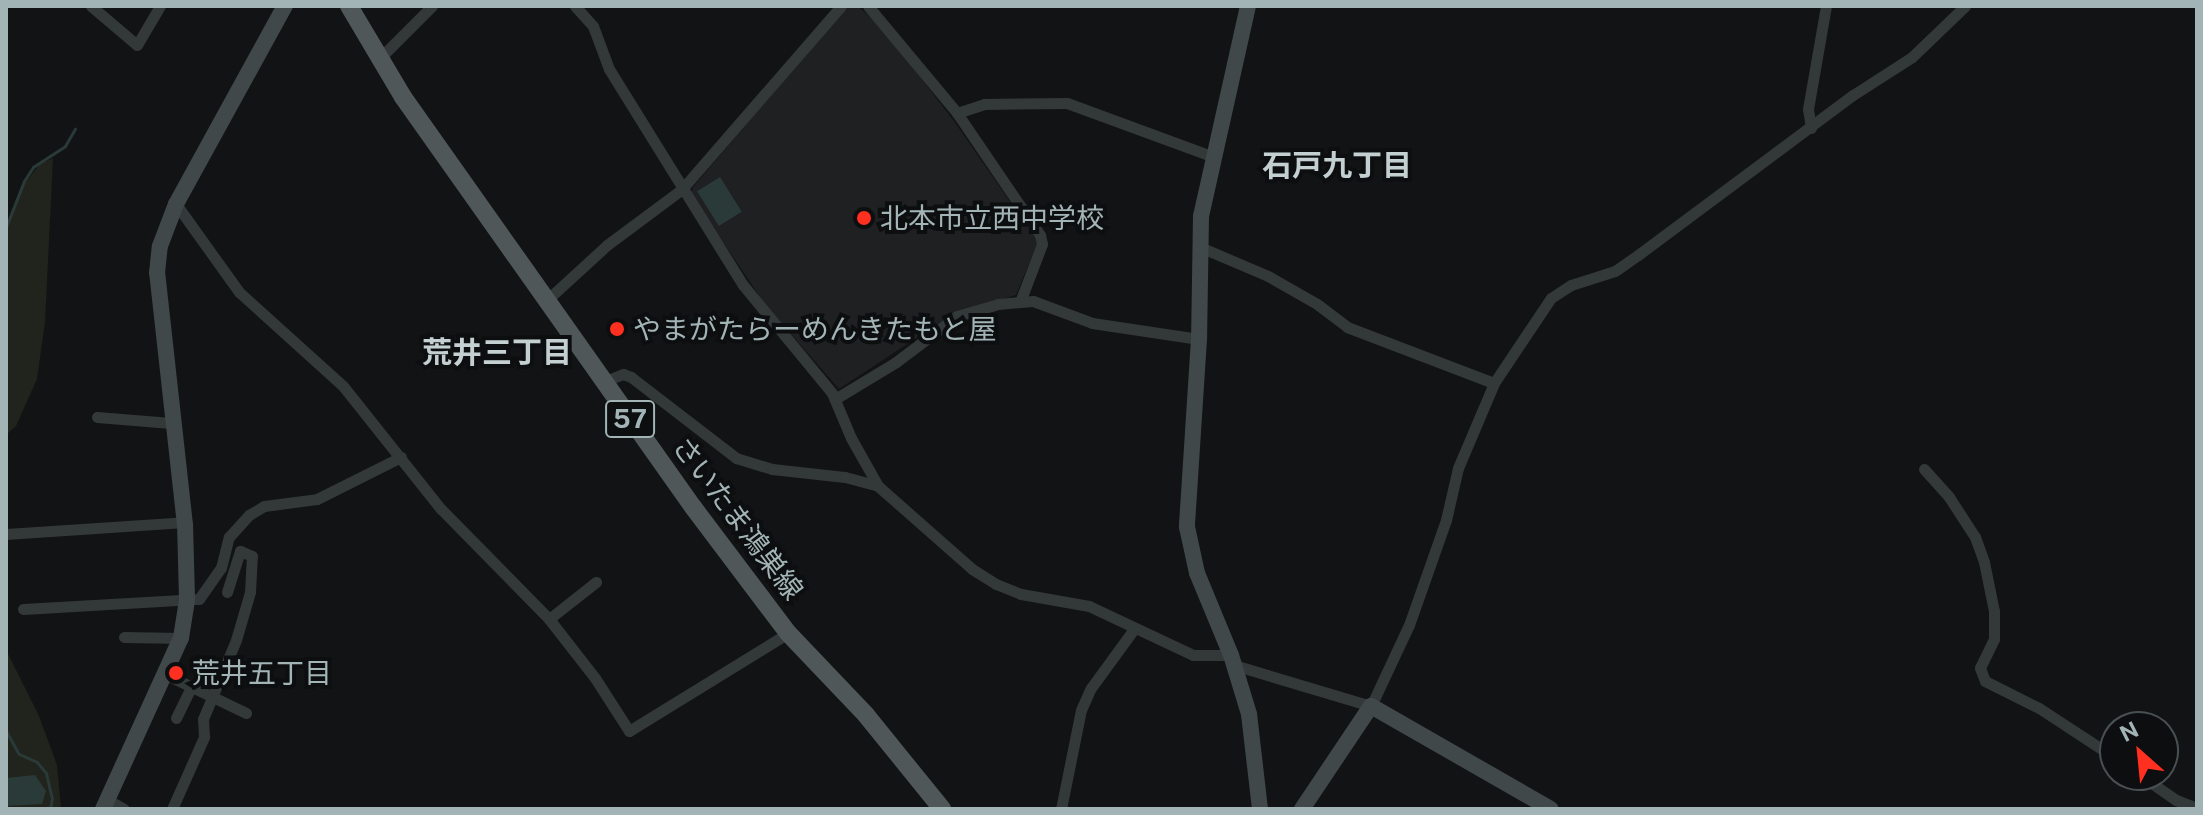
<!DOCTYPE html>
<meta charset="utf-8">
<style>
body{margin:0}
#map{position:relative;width:2203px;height:815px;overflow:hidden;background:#121314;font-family:"Public Sans","Noto Sans JP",sans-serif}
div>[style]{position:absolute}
.built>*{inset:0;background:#1e2021}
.green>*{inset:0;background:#20241c}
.water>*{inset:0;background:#2a3a38;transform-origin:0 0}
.stream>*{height:3px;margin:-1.5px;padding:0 1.5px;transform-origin:1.5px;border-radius:1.5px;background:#2a3a38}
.street>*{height:11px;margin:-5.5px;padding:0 5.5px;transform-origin:5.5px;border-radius:5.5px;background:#333839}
.secondary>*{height:16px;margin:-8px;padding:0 8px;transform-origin:8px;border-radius:8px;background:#414849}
.primary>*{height:18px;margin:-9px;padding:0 9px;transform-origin:9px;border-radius:9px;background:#4f5758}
.dots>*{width:22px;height:22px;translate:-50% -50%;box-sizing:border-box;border:4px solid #0d0e0f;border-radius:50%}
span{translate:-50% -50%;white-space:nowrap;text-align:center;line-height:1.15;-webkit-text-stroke:8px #0d0e0f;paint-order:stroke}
.shield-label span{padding:2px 6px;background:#0d0e0f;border:2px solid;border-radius:6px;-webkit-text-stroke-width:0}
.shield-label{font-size:26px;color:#a3b4b6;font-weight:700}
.poi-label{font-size:28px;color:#a3b4b6}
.left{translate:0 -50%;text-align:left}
.street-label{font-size:28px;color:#a3b4b6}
.neighbourhood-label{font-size:30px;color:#c4cfd1;font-weight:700}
.frame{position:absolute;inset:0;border:8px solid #a3b4b6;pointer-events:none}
.north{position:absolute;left:2099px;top:711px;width:80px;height:80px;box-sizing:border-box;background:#0d0e0f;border:2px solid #495052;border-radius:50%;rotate:333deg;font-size:22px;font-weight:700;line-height:32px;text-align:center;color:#a3b4b6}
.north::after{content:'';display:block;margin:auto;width:28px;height:36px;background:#ff301f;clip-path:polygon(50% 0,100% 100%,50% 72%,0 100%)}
</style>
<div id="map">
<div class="built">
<div style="clip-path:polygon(848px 6px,858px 6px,882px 28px,954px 121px,1038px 242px,1016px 295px,951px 315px,839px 389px,764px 303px,691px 194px,693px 187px)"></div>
</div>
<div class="green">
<div style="clip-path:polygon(53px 158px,45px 322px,37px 379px,16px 426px,6px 435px,6px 230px,25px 183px,39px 165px)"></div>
<div style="clip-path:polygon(6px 650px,39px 716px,57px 765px,61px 809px,6px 809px)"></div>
</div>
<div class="water">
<div style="left:720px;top:177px;width:41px;height:27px;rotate:58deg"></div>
<div style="clip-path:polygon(35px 775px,46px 791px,42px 804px,6px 806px,6px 778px)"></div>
</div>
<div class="stream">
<div style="left:6px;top:227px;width:49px;rotate:-68.6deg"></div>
<div style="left:24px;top:181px;width:17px;rotate:-57deg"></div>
<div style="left:33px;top:167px;width:38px;rotate:-33deg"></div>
<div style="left:65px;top:146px;width:20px;rotate:-60deg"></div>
<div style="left:6px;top:731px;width:26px;rotate:61deg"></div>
<div style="left:19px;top:754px;width:20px;rotate:24deg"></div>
<div style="left:37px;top:762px;width:14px;rotate:51deg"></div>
<div style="left:46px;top:773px;width:26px;rotate:77deg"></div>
<div style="left:52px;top:798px;width:11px;rotate:100deg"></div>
</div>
<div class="street">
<div style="left:91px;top:6px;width:60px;rotate:40.3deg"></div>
<div style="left:137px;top:45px;width:45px;rotate:-59.5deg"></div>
<div style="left:575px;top:6px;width:27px;rotate:48deg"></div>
<div style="left:593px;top:26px;width:46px;rotate:69.6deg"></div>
<div style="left:609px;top:69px;width:254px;rotate:58.2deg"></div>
<div style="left:743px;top:285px;width:140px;rotate:50.5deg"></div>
<div style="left:832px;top:393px;width:49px;rotate:67.1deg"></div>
<div style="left:851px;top:438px;width:55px;rotate:60.6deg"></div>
<div style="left:878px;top:486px;width:125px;rotate:41.4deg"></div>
<div style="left:972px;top:569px;width:28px;rotate:32deg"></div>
<div style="left:996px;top:584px;width:27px;rotate:22deg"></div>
<div style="left:1021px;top:594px;width:69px;rotate:10deg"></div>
<div style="left:1089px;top:606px;width:115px;rotate:25.2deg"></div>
<div style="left:1193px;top:655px;width:38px"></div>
<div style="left:868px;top:6px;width:139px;rotate:50.2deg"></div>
<div style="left:957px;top:113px;width:148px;rotate:55.8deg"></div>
<div style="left:1040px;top:235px;width:9px;rotate:77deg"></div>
<div style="left:1042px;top:244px;width:62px;rotate:110.8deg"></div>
<div style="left:380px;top:58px;width:74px;rotate:-45deg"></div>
<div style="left:957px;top:113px;width:28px;rotate:-18deg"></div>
<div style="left:984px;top:104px;width:83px;rotate:-0.7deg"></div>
<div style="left:1067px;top:103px;width:157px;rotate:20.2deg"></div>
<div style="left:1811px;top:128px;width:19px;rotate:-99deg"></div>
<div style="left:1808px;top:109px;width:105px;rotate:-80.1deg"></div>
<div style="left:176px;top:204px;width:108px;rotate:54.4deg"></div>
<div style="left:239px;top:292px;width:140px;rotate:42.1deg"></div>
<div style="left:343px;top:386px;width:157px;rotate:51.5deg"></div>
<div style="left:441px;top:509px;width:154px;rotate:45.5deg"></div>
<div style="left:549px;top:619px;width:75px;rotate:52.1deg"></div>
<div style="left:595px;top:678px;width:63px;rotate:57.3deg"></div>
<div style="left:629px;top:731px;width:187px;rotate:-31.6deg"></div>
<div style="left:1200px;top:247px;width:74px;rotate:23.1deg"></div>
<div style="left:1268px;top:276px;width:56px;rotate:29.7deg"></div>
<div style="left:1317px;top:304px;width:38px;rotate:37deg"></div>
<div style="left:1347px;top:327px;width:157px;rotate:20.9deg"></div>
<div style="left:547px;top:300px;width:81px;rotate:-42.5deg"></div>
<div style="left:607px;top:245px;width:94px;rotate:-36.7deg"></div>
<div style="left:682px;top:189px;width:242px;rotate:-49deg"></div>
<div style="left:603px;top:382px;width:22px;rotate:-22deg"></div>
<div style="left:623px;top:374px;width:9px;rotate:21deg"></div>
<div style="left:631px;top:377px;width:133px;rotate:37.6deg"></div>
<div style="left:736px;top:458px;width:38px;rotate:17deg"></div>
<div style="left:772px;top:469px;width:73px;rotate:6.3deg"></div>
<div style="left:845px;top:477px;width:34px;rotate:15deg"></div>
<div style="left:835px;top:399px;width:71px;rotate:-31.2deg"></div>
<div style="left:896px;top:362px;width:76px;rotate:-37deg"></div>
<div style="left:957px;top:316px;width:43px;rotate:-16.3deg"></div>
<div style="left:998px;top:304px;width:35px;rotate:-5deg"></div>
<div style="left:1033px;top:301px;width:63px;rotate:20.4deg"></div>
<div style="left:1092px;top:323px;width:108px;rotate:8.5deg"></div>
<div style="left:97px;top:417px;width:74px;rotate:4.6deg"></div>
<div style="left:1924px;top:469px;width:38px;rotate:48deg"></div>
<div style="left:1949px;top:497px;width:48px;rotate:57deg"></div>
<div style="left:1975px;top:537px;width:27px;rotate:70deg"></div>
<div style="left:1984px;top:562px;width:50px;rotate:78.5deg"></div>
<div style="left:1994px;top:611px;width:28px;rotate:90deg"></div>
<div style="left:1994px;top:639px;width:32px;rotate:116deg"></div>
<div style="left:1980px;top:668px;width:14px;rotate:69deg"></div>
<div style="left:1985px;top:681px;width:60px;rotate:26.6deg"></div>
<div style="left:2039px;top:708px;width:91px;rotate:33.3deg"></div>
<div style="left:6px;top:534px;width:179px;rotate:-3.8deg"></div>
<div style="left:23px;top:609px;width:176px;rotate:-3.3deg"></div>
<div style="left:199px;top:599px;width:38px;rotate:-55deg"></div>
<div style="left:221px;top:568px;width:32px;rotate:-76deg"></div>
<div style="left:229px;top:537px;width:30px;rotate:-48deg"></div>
<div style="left:249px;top:515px;width:17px;rotate:-31deg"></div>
<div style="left:264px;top:506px;width:53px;rotate:-7.5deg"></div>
<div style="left:317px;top:499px;width:94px;rotate:-26.6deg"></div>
<div style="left:549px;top:619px;width:60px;rotate:-38.2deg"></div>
<div style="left:124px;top:637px;width:57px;rotate:1deg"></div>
<div style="left:1234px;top:665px;width:143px;rotate:16.7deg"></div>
<div style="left:1371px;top:706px;width:89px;rotate:-64.9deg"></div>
<div style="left:1409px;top:625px;width:111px;rotate:-70.6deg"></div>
<div style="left:1446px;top:520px;width:53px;rotate:-77deg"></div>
<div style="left:1458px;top:468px;width:92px;rotate:-67deg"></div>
<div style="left:1494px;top:383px;width:102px;rotate:-56.2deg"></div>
<div style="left:1551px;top:298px;width:24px;rotate:-33deg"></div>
<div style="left:1571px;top:285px;width:46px;rotate:-17.7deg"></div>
<div style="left:1615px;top:271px;width:28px;rotate:-35deg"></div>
<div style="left:1638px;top:255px;width:268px;rotate:-36.7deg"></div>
<div style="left:1853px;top:95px;width:70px;rotate:-32.8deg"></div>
<div style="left:1912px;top:57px;width:74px;rotate:-43.9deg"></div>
<div style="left:165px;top:674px;width:90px;rotate:25.7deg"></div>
<div style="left:176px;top:718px;width:34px;rotate:-64deg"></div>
<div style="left:2140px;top:775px;width:44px;rotate:34.8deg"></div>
<div style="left:2176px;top:800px;width:22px;rotate:21deg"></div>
<div style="left:108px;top:800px;width:18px;rotate:29deg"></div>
<div style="left:172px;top:809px;width:79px;rotate:-66deg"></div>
<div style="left:204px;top:737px;width:18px;rotate:-93deg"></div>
<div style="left:203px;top:719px;width:86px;rotate:-67.3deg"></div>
<div style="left:236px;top:640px;width:50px;rotate:-73.7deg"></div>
<div style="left:250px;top:592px;width:36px;rotate:-87deg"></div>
<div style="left:252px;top:556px;width:13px;rotate:-157deg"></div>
<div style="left:240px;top:551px;width:43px;rotate:107.6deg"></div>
<div style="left:1061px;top:809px;width:101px;rotate:-78.6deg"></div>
<div style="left:1081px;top:710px;width:24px;rotate:-66deg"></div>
<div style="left:1091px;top:688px;width:73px;rotate:-53.9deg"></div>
</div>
<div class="secondary">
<div style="left:1248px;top:6px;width:215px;rotate:102.6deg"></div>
<div style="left:1201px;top:216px;width:123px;rotate:90.9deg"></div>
<div style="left:1199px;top:339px;width:188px;rotate:93.7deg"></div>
<div style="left:1187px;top:527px;width:47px;rotate:77.7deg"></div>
<div style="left:1197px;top:573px;width:89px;rotate:67.5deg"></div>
<div style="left:1231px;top:655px;width:62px;rotate:73deg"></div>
<div style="left:1249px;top:714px;width:96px;rotate:83.4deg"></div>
<div style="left:103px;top:809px;width:188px;rotate:-65.5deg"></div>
<div style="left:181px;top:638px;width:39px;rotate:-81deg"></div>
<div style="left:187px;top:599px;width:74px;rotate:-91.5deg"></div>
<div style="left:185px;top:525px;width:254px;rotate:-96.3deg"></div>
<div style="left:157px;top:273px;width:27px;rotate:-84deg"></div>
<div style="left:160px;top:246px;width:45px;rotate:-69.1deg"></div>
<div style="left:176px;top:204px;width:226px;rotate:-61.2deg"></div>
<div style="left:1302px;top:809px;width:124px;rotate:-56.2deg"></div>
<div style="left:1371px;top:706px;width:207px;rotate:29.8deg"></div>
</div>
<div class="primary">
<div style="left:349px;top:6px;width:106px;rotate:59.3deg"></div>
<div style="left:403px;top:97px;width:502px;rotate:54.73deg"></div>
<div style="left:693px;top:507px;width:158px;rotate:53deg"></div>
<div style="left:788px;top:633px;width:113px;rotate:46.4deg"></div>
<div style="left:866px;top:715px;width:121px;rotate:51deg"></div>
</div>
<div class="dots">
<div style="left:864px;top:218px;background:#ff301f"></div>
<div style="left:617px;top:329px;background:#ff301f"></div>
<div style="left:176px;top:673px;background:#ff301f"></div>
</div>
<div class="shield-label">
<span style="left:630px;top:419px">57</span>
</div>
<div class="poi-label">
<span class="left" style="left:880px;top:218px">北本市立西中学校</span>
<span class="left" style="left:633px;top:329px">やまがたらーめんきたもと屋</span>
<span class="left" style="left:192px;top:673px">荒井五丁目</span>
</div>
<div class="street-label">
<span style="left:738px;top:518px;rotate:53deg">さいたま鴻巣線</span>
</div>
<div class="neighbourhood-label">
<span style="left:1337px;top:165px">石戸九丁目</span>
<span style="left:497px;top:352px">荒井三丁目</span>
</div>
<div class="frame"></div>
<div class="north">N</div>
</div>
